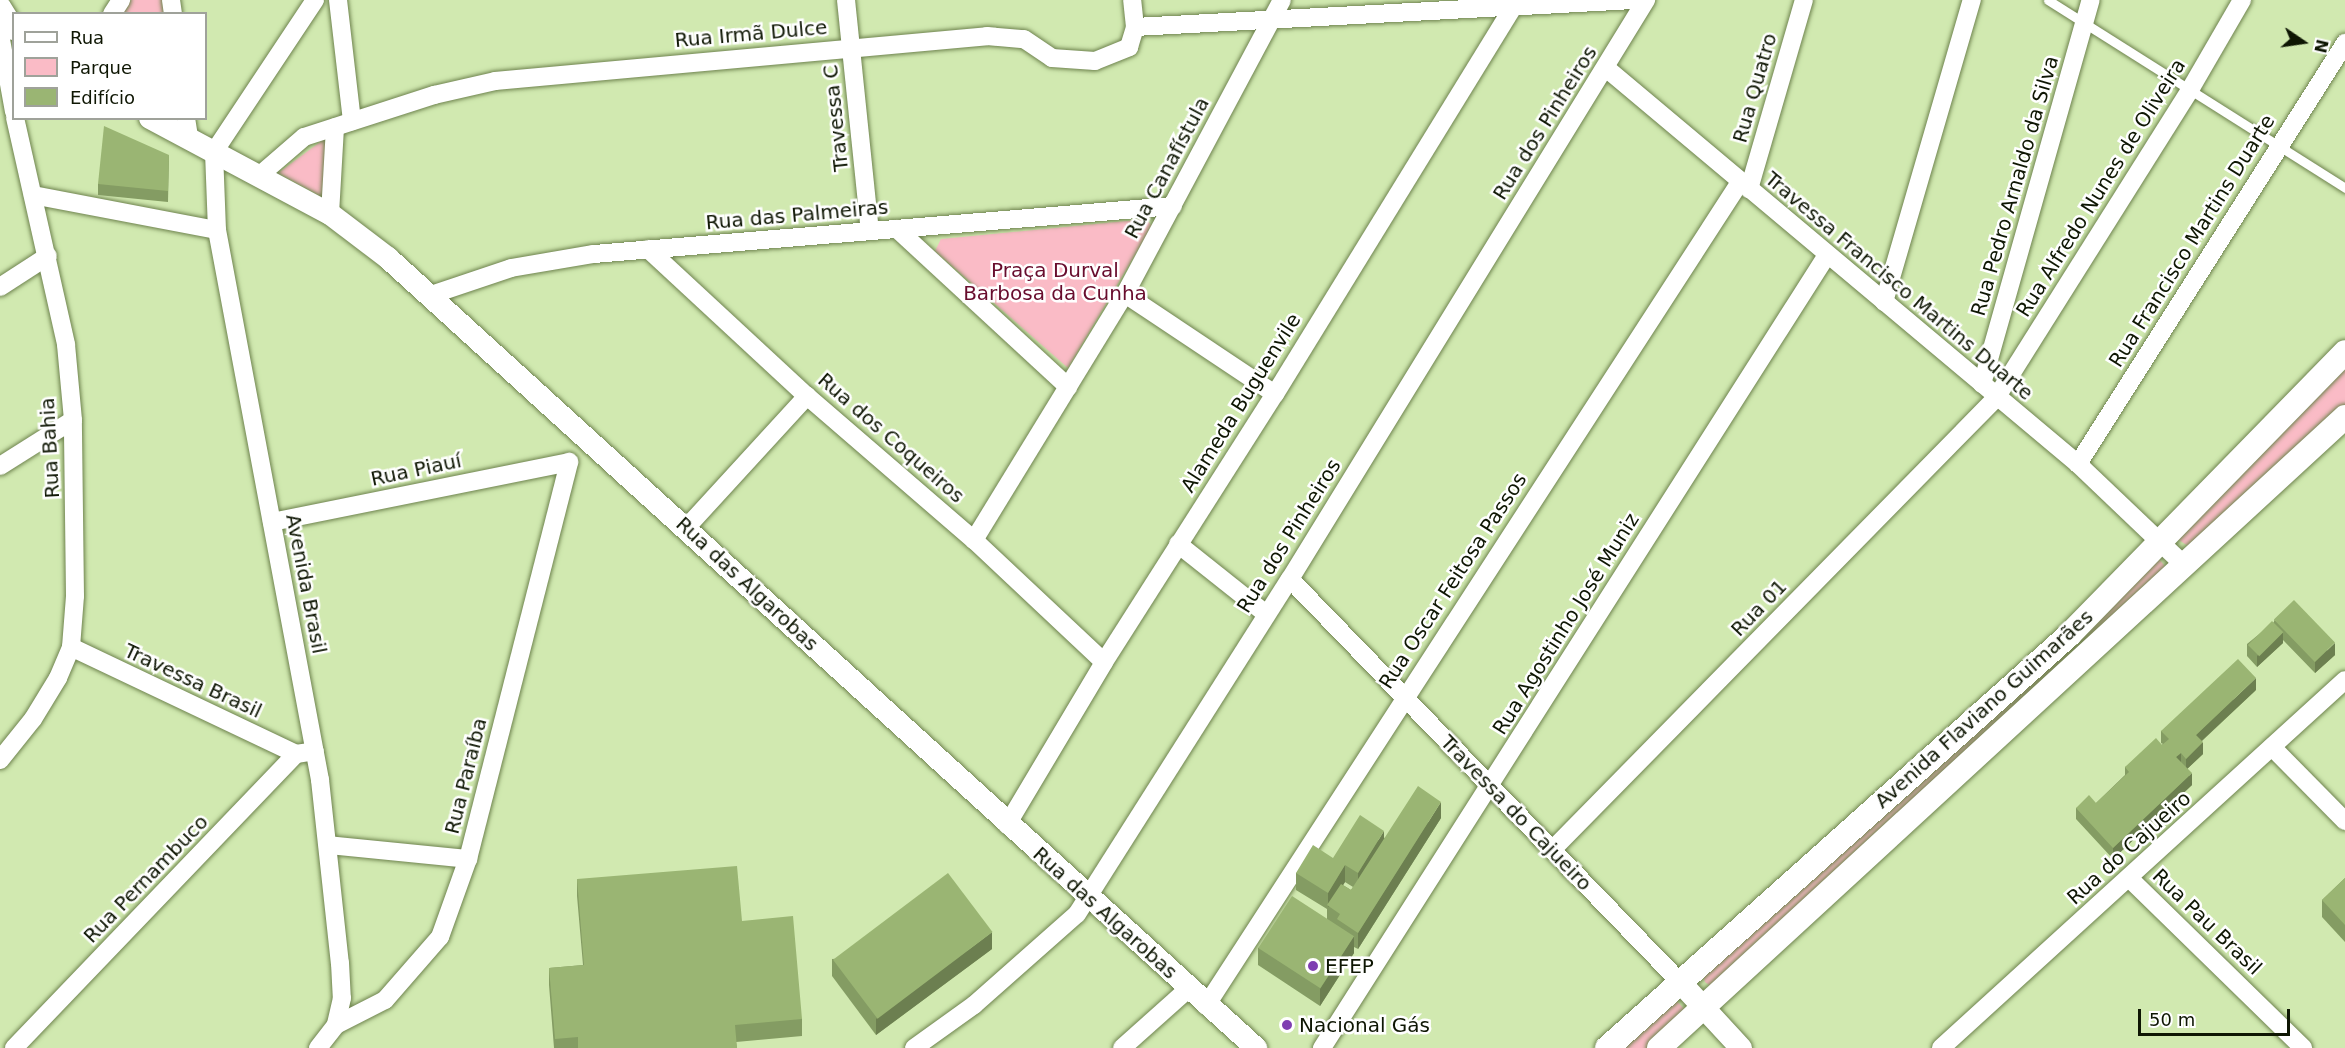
<!DOCTYPE html>
<meta charset="utf-8">
<style>
body{margin:0}
#map{position:relative;width:2345px;height:1048px;overflow:hidden;background:#d1e9b0;font-family:"DejaVu Sans",sans-serif}
div>[style]{position:absolute}
.green>*{inset:0;background:#fabbc6}
.roads{filter:drop-shadow(0 0 2px #6e834e) drop-shadow(0 0 2px #6e834e)}
.service>*{height:9px;margin:-4.5px;padding:0 4.5px;transform-origin:4.5px;border-radius:4.5px;background:#fff}
.minor>*{height:18px;margin:-9px;padding:0 9px;transform-origin:9px;border-radius:9px;background:#fff}
.tertiary>*{height:22px;margin:-11px;padding:0 11px;transform-origin:11px;border-radius:11px;background:#fff}
.secondary>*{height:24px;margin:-12px;padding:0 12px;transform-origin:12px;border-radius:12px;background:#fff}
.wall>*{inset:0;background:#849c63}
.shaded-wall>*{inset:0;background:#6c7f50}
.building>*{inset:0;background:#9ab573;transform-origin:0 0}
.dots>*{width:16px;height:16px;translate:-50% -50%;box-sizing:border-box;border:3px solid #fff;border-radius:50%}
span{translate:-50% -50%;white-space:nowrap;text-align:center;line-height:1.15;-webkit-text-stroke:5px #fff;paint-order:stroke}
.street-label{font-size:20px;color:#0e1603}
.park-label{font-size:20px;color:#680c2d}
.poi-label{font-size:20px;color:#0e1603}
.left{translate:0 -50%;text-align:left}
.legend{position:absolute;left:12px;top:12px;width:195px;height:108px;box-sizing:border-box;background:#fff;border:2px solid #9fa29a;margin:0;padding:8px 10px;list-style:none;font-size:18px;color:#0e1603}
.legend li{display:flex;align-items:center;gap:12px;height:30px}
.legend b{width:30px;border:2px solid #9fa29a}
.north{position:absolute;left:2273px;top:12px;width:60px;height:60px;-webkit-text-stroke:4px #fff;paint-order:stroke;rotate:103deg;font-size:16px;font-weight:700;line-height:24px;text-align:center;color:#0e1603}
.north::after{content:'';display:block;margin:auto;width:21px;height:27px;background:#0e1603;clip-path:polygon(50% 0,100% 100%,50% 72%,0 100%)}
.scale{position:absolute;left:2138px;top:1009px;width:152px;height:27px;box-sizing:border-box;border:3px solid #0e1603;border-top:0;padding-left:8px;font-size:18px;line-height:21px;white-space:nowrap;color:#0e1603;-webkit-text-stroke:4px #fff;paint-order:stroke}
</style>
<div id="map">
<div class="green">
<div style="clip-path:polygon(131px 0,162px 0,164px 13px,122px 14px)"></div>
<div style="clip-path:polygon(327px 137px,326px 199px,278px 173px)"></div>
<div style="clip-path:polygon(1146px 219px,1152px 226px,1068px 368px,935px 251px,941px 239px)"></div>
<div style="clip-path:polygon(2345px 357px,2345px 408px,2191px 548px,2179px 540px,2181px 527px)"></div>
<div style="clip-path:polygon(2159px 559px,2168px 570px,1712px 987px,1705px 982px,1702px 973px)"></div>
<div style="clip-path:polygon(1674px 998px,1686px 1011px,1655px 1048px,1613px 1048px)"></div>
</div>
<div class="roads">
<div class="service">
<div style="left:2048px;top:0;width:352px;rotate:32.3deg"></div>
</div>
<div class="minor">
<div style="left:171px;top:0;width:14px;rotate:82deg"></div>
<div style="left:315px;top:0;width:182px;rotate:123.6deg"></div>
<div style="left:214px;top:152px;width:78px;rotate:87.8deg"></div>
<div style="left:217px;top:230px;width:560px;rotate:79.39deg"></div>
<div style="left:320px;top:780px;width:184px;rotate:83.8deg"></div>
<div style="left:340px;top:963px;width:35px;rotate:87deg"></div>
<div style="left:342px;top:998px;width:28px;rotate:103deg"></div>
<div style="left:338px;top:0;width:122px;rotate:83.4deg"></div>
<div style="left:846px;top:0;width:232px;rotate:84.1deg"></div>
<div style="left:112px;top:14px;width:17px;rotate:-57deg"></div>
<div style="left:1135px;top:27px;width:500px;rotate:-3.1deg"></div>
<div style="left:0;top:34px;width:79px;rotate:79.8deg"></div>
<div style="left:1606px;top:68px;width:616px;rotate:40deg"></div>
<div style="left:2078px;top:464px;width:146px;rotate:43.6deg"></div>
<div style="left:186px;top:118px;width:19px;rotate:81deg"></div>
<div style="left:260px;top:175px;width:58px;rotate:-40.8deg"></div>
<div style="left:304px;top:137px;width:137px;rotate:-17.9deg"></div>
<div style="left:434px;top:95px;width:63px;rotate:-12.9deg"></div>
<div style="left:495px;top:81px;width:494px;rotate:-5.2deg"></div>
<div style="left:987px;top:36px;width:37px;rotate:5deg"></div>
<div style="left:1024px;top:39px;width:34px;rotate:34deg"></div>
<div style="left:1052px;top:58px;width:43px;rotate:4deg"></div>
<div style="left:1095px;top:61px;width:37px;rotate:-22deg"></div>
<div style="left:1129px;top:47px;width:21px;rotate:-73deg"></div>
<div style="left:1135px;top:27px;width:27px;rotate:-96deg"></div>
<div style="left:1749px;top:189px;width:197px;rotate:-73.8deg"></div>
<div style="left:33px;top:195px;width:187px;rotate:10.8deg"></div>
<div style="left:330px;top:214px;width:87px;rotate:-86.7deg"></div>
<div style="left:897px;top:229px;width:233px;rotate:42.7deg"></div>
<div style="left:648px;top:249px;width:217px;rotate:42.8deg"></div>
<div style="left:807px;top:396px;width:221px;rotate:40.8deg"></div>
<div style="left:974px;top:540px;width:178px;rotate:43.2deg"></div>
<div style="left:0;top:287px;width:57px;rotate:-32.9deg"></div>
<div style="left:1125px;top:294px;width:180px;rotate:33.7deg"></div>
<div style="left:431px;top:295px;width:84px;rotate:-18.6deg"></div>
<div style="left:511px;top:268px;width:84px;rotate:-9.6deg"></div>
<div style="left:594px;top:254px;width:581px;rotate:-4.74deg"></div>
<div style="left:1884px;top:302px;width:315px;rotate:-73.8deg"></div>
<div style="left:1982px;top:384px;width:399px;rotate:-74.2deg"></div>
<div style="left:2078px;top:464px;width:499px;rotate:-57.6deg"></div>
<div style="left:0;top:466px;width:86px;rotate:-32.2deg"></div>
<div style="left:272px;top:522px;width:303px;rotate:-11.4deg"></div>
<div style="left:687px;top:527px;width:178px;rotate:-47.5deg"></div>
<div style="left:974px;top:540px;width:289px;rotate:-58.5deg"></div>
<div style="left:1125px;top:294px;width:333px;rotate:-61.9deg"></div>
<div style="left:1178px;top:544px;width:112px;rotate:38.5deg"></div>
<div style="left:1290px;top:579px;width:561px;rotate:45.94deg"></div>
<div style="left:71px;top:647px;width:249px;rotate:25.4deg"></div>
<div style="left:2272px;top:747px;width:104px;rotate:45.4deg"></div>
<div style="left:0;top:760px;width:53px;rotate:-51.2deg"></div>
<div style="left:33px;top:719px;width:48px;rotate:-58.6deg"></div>
<div style="left:58px;top:678px;width:34px;rotate:-67deg"></div>
<div style="left:71px;top:647px;width:51px;rotate:-85.5deg"></div>
<div style="left:75px;top:596px;width:176px;rotate:-90.7deg"></div>
<div style="left:73px;top:420px;width:76px;rotate:-95.3deg"></div>
<div style="left:66px;top:344px;width:232px;rotate:-102.7deg"></div>
<div style="left:1007px;top:825px;width:190px;rotate:-59.2deg"></div>
<div style="left:1104px;top:662px;width:318px;rotate:-57.5deg"></div>
<div style="left:1275px;top:394px;width:456px;rotate:-58.4deg"></div>
<div style="left:328px;top:845px;width:141px;rotate:5.7deg"></div>
<div style="left:1553px;top:849px;width:632px;rotate:-45.51deg"></div>
<div style="left:1996px;top:398px;width:366px;rotate:-57.8deg"></div>
<div style="left:2191px;top:88px;width:102px;rotate:-59.9deg"></div>
<div style="left:2130px;top:879px;width:242px;rotate:44.3deg"></div>
<div style="left:1206px;top:1006px;width:982px;rotate:-57.05deg"></div>
<div style="left:14px;top:1048px;width:407px;rotate:-46.2deg"></div>
<div style="left:296px;top:754px;width:19px;rotate:-9deg"></div>
<div style="left:318px;top:1048px;width:29px;rotate:-52deg"></div>
<div style="left:336px;top:1025px;width:55px;rotate:-27deg"></div>
<div style="left:385px;top:1000px;width:84px;rotate:-48.9deg"></div>
<div style="left:440px;top:937px;width:83px;rotate:-70.3deg"></div>
<div style="left:468px;top:859px;width:410px;rotate:-75.7deg"></div>
<div style="left:914px;top:1048px;width:74px;rotate:-35.6deg"></div>
<div style="left:974px;top:1005px;width:137px;rotate:-41.5deg"></div>
<div style="left:1077px;top:914px;width:397px;rotate:-57.6deg"></div>
<div style="left:1290px;top:579px;width:680px;rotate:-58.41deg"></div>
<div style="left:1122px;top:1048px;width:89px;rotate:-41.8deg"></div>
<div style="left:1322px;top:1048px;width:940px;rotate:-57.51deg"></div>
<div style="left:1941px;top:1048px;width:546px;rotate:-42.33deg"></div>
</div>
<div class="tertiary">
<div style="left:0;top:7px;width:26px;rotate:58deg"></div>
<div style="left:150px;top:118px;width:204px;rotate:28.1deg"></div>
<div style="left:330px;top:214px;width:73px;rotate:37.2deg"></div>
<div style="left:388px;top:258px;width:1174px;rotate:42.31deg"></div>
<div style="left:1680px;top:982px;width:90px;rotate:47.3deg"></div>
</div>
<div class="secondary">
<div style="left:1607px;top:1048px;width:620px;rotate:-41.79deg"></div>
<div style="left:2069px;top:635px;width:395px;rotate:-45.7deg"></div>
<div style="left:1659px;top:1048px;width:932px;rotate:-42.61deg"></div>
</div>
</div>
<div class="wall">
<div style="clip-path:polygon(169px 155px,168px 202px,98px 195px,98px 184px)"></div>
<div style="clip-path:polygon(2274px 620px,2335px 655px,2315px 673px,2283px 640px,2283px 643px,2257px 667px,2247px 656px,2247px 644px,2274px 622px)"></div>
<div style="clip-path:polygon(2256px 690px,2202px 741px,2203px 754px,2187px 769px,2192px 785px,2113px 859px,2076px 819px,2076px 808px,2096px 803px,2125px 775px,2125px 767px,2163px 744px,2161px 743px,2161px 731px)"></div>
<div style="clip-path:polygon(evenodd,1441px 818px,1358px 949px,1354px 947px,1354px 953px,1320px 1006px,1258px 965px,1258px 948px,1327px 919px,1327px 909px,1296px 890px,1296px 873px,1384px 838px,1441px 818px,1345px 882px,1353px 887px,1351px 890px,1343px 885px,1345px 882px)"></div>
<div style="clip-path:polygon(2345px 878px,2345px 942px,2322px 917px,2322px 900px)"></div>
<div style="clip-path:polygon(577px 879px,742px 921px,802px 1019px,802px 1036px,736px 1042px,737px 1048px,554px 1048px,549px 985px,549px 968px,583px 965px,577px 896px)"></div>
<div style="clip-path:polygon(992px 949px,876px 1035px,832px 976px,832px 959px)"></div>
</div>
<div class="shaded-wall">
<div style="clip-path:polygon(2283px 632px,2283px 643px,2257px 667px,2257px 656px)"></div>
<div style="clip-path:polygon(2335px 643px,2335px 655px,2315px 673px,2315px 662px)"></div>
<div style="clip-path:polygon(2256px 678px,2256px 690px,2196px 746px,2196px 735px)"></div>
<div style="clip-path:polygon(2203px 742px,2203px 754px,2186px 770px,2186px 759px)"></div>
<div style="clip-path:polygon(2181px 753px,2181px 765px,2176px 757px)"></div>
<div style="clip-path:polygon(2192px 773px,2192px 785px,2113px 859px,2113px 848px)"></div>
<div style="clip-path:polygon(1441px 802px,1441px 818px,1358px 949px,1358px 933px)"></div>
<div style="clip-path:polygon(1384px 831px,1384px 848px,1358px 890px,1358px 873px)"></div>
<div style="clip-path:polygon(1345px 865px,1345px 882px,1329px 907px,1328px 906px,1328px 893px)"></div>
<div style="clip-path:polygon(992px 932px,992px 949px,876px 1035px,876px 1019px)"></div>
<div style="clip-path:polygon(1354px 936px,1354px 953px,1320px 1006px,1320px 989px)"></div>
</div>
<div class="building">
<div style="clip-path:polygon(104px 126px,169px 155px,168px 191px,98px 184px)"></div>
<div style="left:2294px;top:600px;width:59px;height:28px;rotate:46deg"></div>
<div style="left:2272px;top:621px;width:16px;height:34px;rotate:45deg"></div>
<div style="clip-path:polygon(2238px 659px,2256px 678px,2196px 735px,2203px 742px,2186px 759px,2181px 753px,2176px 757px,2192px 773px,2113px 848px,2076px 808px,2089px 795px,2096px 803px,2129px 772px,2125px 767px,2156px 738px,2162px 745px,2169px 739px,2161px 731px)"></div>
<div style="clip-path:polygon(1418px 786px,1441px 802px,1358px 933px,1337px 919px,1340px 914px,1327px 905px,1341px 884px,1351px 890px)"></div>
<div style="clip-path:polygon(1360px 815px,1384px 831px,1358px 873px,1345px 865px,1328px 893px,1296px 873px,1313px 845px,1333px 858px)"></div>
<div style="clip-path:polygon(737px 866px,742px 921px,793px 916px,802px 1019px,735px 1025px,737px 1048px,578px 1048px,578px 1037px,555px 1039px,549px 968px,584px 965px,577px 879px)"></div>
<div style="left:948px;top:873px;width:74px;height:144px;rotate:53deg"></div>
<div style="clip-path:polygon(2345px 878px,2345px 925px,2322px 900px)"></div>
<div style="left:1292px;top:896px;width:74px;height:62px;rotate:33deg"></div>
</div>
<div class="dots">
<div style="left:1313px;top:966px;background:#7f3eb2"></div>
<div style="left:1287px;top:1025px;background:#7f3eb2"></div>
</div>
<div class="street-label">
<span style="left:751px;top:34px;rotate:-5deg">Rua Irmã Dulce</span>
<span style="left:1755px;top:88px;rotate:-74deg">Rua Quatro</span>
<span style="left:836px;top:118px;rotate:-96deg">Travessa C</span>
<span style="left:1545px;top:123px;rotate:-58deg">Rua dos Pinheiros</span>
<span style="left:1167px;top:168px;rotate:-62deg">Rua Canafístula</span>
<span style="left:2015px;top:186px;rotate:-74deg">Rua Pedro Arnaldo da Silva</span>
<span style="left:2101px;top:188px;rotate:-58deg">Rua Alfredo Nunes de Oliveira</span>
<span style="left:797px;top:215px;rotate:-5deg">Rua das Palmeiras</span>
<span style="left:2192px;top:241px;rotate:-58deg">Rua Francisco Martins Duarte</span>
<span style="left:1899px;top:286px;rotate:40deg">Travessa Francisco Martins Duarte</span>
<span style="left:1241px;top:403px;rotate:-58deg">Alameda Buguenvile</span>
<span style="left:891px;top:438px;rotate:41deg">Rua dos Coqueiros</span>
<span style="left:50px;top:448px;rotate:-93deg">Rua Bahia</span>
<span style="left:416px;top:470px;rotate:-12deg">Rua Piauí</span>
<span style="left:1289px;top:536px;rotate:-58deg">Rua dos Pinheiros</span>
<span style="left:1453px;top:581px;rotate:-57deg">Rua Oscar Feitosa Passos</span>
<span style="left:306px;top:584px;rotate:79deg">Avenida Brasil</span>
<span style="left:747px;top:584px;rotate:43deg">Rua das Algarobas</span>
<span style="left:1759px;top:608px;rotate:-46deg">Rua 01</span>
<span style="left:1566px;top:624px;rotate:-58deg">Rua Agostinho José Muniz</span>
<span style="left:193px;top:681px;rotate:25deg">Travessa Brasil</span>
<span style="left:1984px;top:709px;rotate:-42deg">Avenida Flaviano Guimarães</span>
<span style="left:466px;top:776px;rotate:-76deg">Rua Paraíba</span>
<span style="left:1516px;top:813px;rotate:46deg">Travessa do Cajueiro</span>
<span style="left:2129px;top:848px;rotate:-42deg">Rua do Cajueiro</span>
<span style="left:146px;top:879px;rotate:-46deg">Rua Pernambuco</span>
<span style="left:1105px;top:913px;rotate:42deg">Rua das Algarobas</span>
<span style="left:2207px;top:922px;rotate:44deg">Rua Pau Brasil</span>
</div>
<div class="park-label">
<span style="left:1055px;top:282px">Praça Durval<br>Barbosa da Cunha</span>
</div>
<div class="poi-label">
<span class="left" style="left:1325px;top:966px">EFEP</span>
<span class="left" style="left:1299px;top:1025px">Nacional Gás</span>
</div>
<ul class="legend">
<li><b style="height:8px;background:#fff"></b>Rua</li>
<li><b style="height:16px;background:#fabbc6"></b>Parque</li>
<li><b style="height:16px;background:#9ab573"></b>Edifício</li>
</ul>
<div class="north">N</div>
<div class="scale">50 m</div>
</div>
